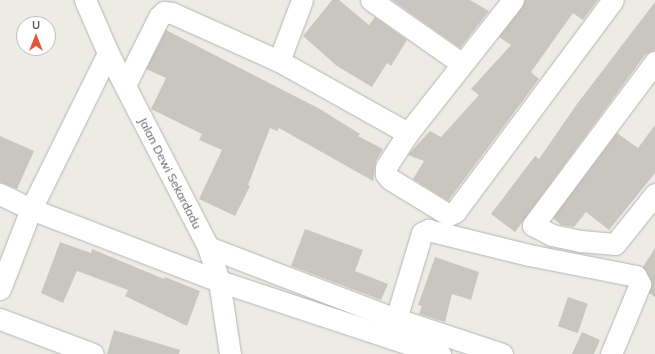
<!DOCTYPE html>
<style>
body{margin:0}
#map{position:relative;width:655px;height:354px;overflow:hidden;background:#edece4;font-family:Mulish,sans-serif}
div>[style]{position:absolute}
.building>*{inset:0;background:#c9c6c0;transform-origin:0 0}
.roads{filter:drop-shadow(0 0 1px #b4b5ba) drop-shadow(0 0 1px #b4b5ba)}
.minor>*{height:21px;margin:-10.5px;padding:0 10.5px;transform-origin:10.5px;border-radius:10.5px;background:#fff}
span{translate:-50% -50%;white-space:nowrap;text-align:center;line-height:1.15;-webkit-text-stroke:3.5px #fff;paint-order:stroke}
.street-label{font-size:12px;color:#5c5e63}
.north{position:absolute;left:16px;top:16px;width:40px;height:40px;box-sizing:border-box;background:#fff;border:1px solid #bebfc1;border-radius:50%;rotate:0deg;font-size:11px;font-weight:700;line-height:16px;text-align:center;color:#5c5e63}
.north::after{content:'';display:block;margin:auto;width:14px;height:18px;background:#df5738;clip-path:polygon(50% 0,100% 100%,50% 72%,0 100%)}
</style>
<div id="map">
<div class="building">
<div style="clip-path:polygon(332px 0,339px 0,369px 25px,375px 17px,407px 40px,391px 66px,387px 63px,372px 87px,337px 66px,303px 36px)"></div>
<div style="clip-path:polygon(392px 0,470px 0,489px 11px,460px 48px)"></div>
<div style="clip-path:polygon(525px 0,598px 0,583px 20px,573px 13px,531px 72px,539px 79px,448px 201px,413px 179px,424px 161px,408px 155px,430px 131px,441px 137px,479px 95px,471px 89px,511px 45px,499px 37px,522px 7px)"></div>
<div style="clip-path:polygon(655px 2px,655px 50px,645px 55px,515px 232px,491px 214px,535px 156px,539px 159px,577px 104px)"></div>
<div style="clip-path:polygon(166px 30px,320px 109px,360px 134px,358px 136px,383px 149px,376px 161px,373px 181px,279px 128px,277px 131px,270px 128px,248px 185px,250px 186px,235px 216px,199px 199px,222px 150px,199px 140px,202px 134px,151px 109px,166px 78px,146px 69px)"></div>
<div style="clip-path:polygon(655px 125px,655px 173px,609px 230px,586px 212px,574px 227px,561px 225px,553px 218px,617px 133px,638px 148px)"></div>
<div style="clip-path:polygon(0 136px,34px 151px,17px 189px,0 182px)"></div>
<div style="clip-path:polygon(305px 229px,363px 250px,355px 271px,388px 284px,381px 300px,291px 266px)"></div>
<div style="clip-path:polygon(60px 242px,91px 253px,92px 249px,164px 279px,165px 277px,200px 291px,187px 326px,125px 296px,128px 290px,80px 272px,77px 271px,63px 303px,41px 293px)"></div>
<div style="clip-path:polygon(655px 248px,655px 297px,649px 293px,652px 283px,643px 267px)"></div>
<div style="clip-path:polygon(435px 257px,479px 272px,471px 300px,452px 294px,445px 322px,419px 314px,422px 306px,418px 305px)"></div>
<div style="left:568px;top:297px;width:21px;height:31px;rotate:19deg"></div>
<div style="clip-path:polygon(114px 330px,180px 350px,179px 354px,107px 354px)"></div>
<div style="clip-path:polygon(582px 332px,600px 340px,594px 354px,572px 354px)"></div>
</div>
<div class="roads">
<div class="minor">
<div style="left:85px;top:0;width:58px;rotate:66.5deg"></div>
<div style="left:108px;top:53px;width:218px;rotate:62.7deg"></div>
<div style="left:208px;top:247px;width:36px;rotate:72deg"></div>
<div style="left:219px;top:281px;width:74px;rotate:81.4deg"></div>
<div style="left:371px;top:0;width:110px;rotate:35deg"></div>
<div style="left:513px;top:0;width:169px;rotate:128.3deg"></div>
<div style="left:408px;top:133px;width:40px;rotate:122.9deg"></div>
<div style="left:386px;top:167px;width:7px;rotate:90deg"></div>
<div style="left:386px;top:174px;width:6px;rotate:51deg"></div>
<div style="left:390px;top:179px;width:69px;rotate:31.4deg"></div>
<div style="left:449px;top:215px;width:7px;rotate:-27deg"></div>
<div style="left:455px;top:212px;width:264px;rotate:-53.3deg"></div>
<div style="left:279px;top:61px;width:65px;rotate:-69.3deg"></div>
<div style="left:655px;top:62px;width:204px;rotate:126.8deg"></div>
<div style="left:533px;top:225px;width:21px;rotate:28deg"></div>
<div style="left:552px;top:235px;width:30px;rotate:12deg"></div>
<div style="left:581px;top:241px;width:34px;rotate:5deg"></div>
<div style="left:615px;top:244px;width:64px;rotate:-51.3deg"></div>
<div style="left:125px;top:85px;width:76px;rotate:-63.4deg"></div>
<div style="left:159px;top:17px;width:7px;rotate:-45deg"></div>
<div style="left:164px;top:12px;width:8px;rotate:7deg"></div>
<div style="left:172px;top:13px;width:117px;rotate:24.2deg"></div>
<div style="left:279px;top:61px;width:148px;rotate:29.2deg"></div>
<div style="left:0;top:194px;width:34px;rotate:26deg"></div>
<div style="left:31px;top:209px;width:201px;rotate:21deg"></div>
<div style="left:219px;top:281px;width:233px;rotate:18.3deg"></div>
<div style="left:208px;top:247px;width:201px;rotate:21deg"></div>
<div style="left:0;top:289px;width:86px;rotate:-68.8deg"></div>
<div style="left:31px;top:209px;width:174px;rotate:-63.7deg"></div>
<div style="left:0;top:319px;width:99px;rotate:20.6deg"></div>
<div style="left:502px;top:354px;width:112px;rotate:-161.7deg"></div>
<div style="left:396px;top:319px;width:90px;rotate:-73.2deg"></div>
<div style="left:422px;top:233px;width:7px;rotate:-27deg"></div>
<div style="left:428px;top:230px;width:104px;rotate:13.9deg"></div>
<div style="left:529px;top:255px;width:109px;rotate:11.1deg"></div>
<div style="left:636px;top:276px;width:9px;rotate:63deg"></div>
<div style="left:640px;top:284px;width:76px;rotate:112.5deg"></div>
</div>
</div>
<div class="street-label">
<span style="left:170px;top:173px;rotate:63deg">Jalan Dewi Sekardadu</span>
</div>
<div class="north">U</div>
</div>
